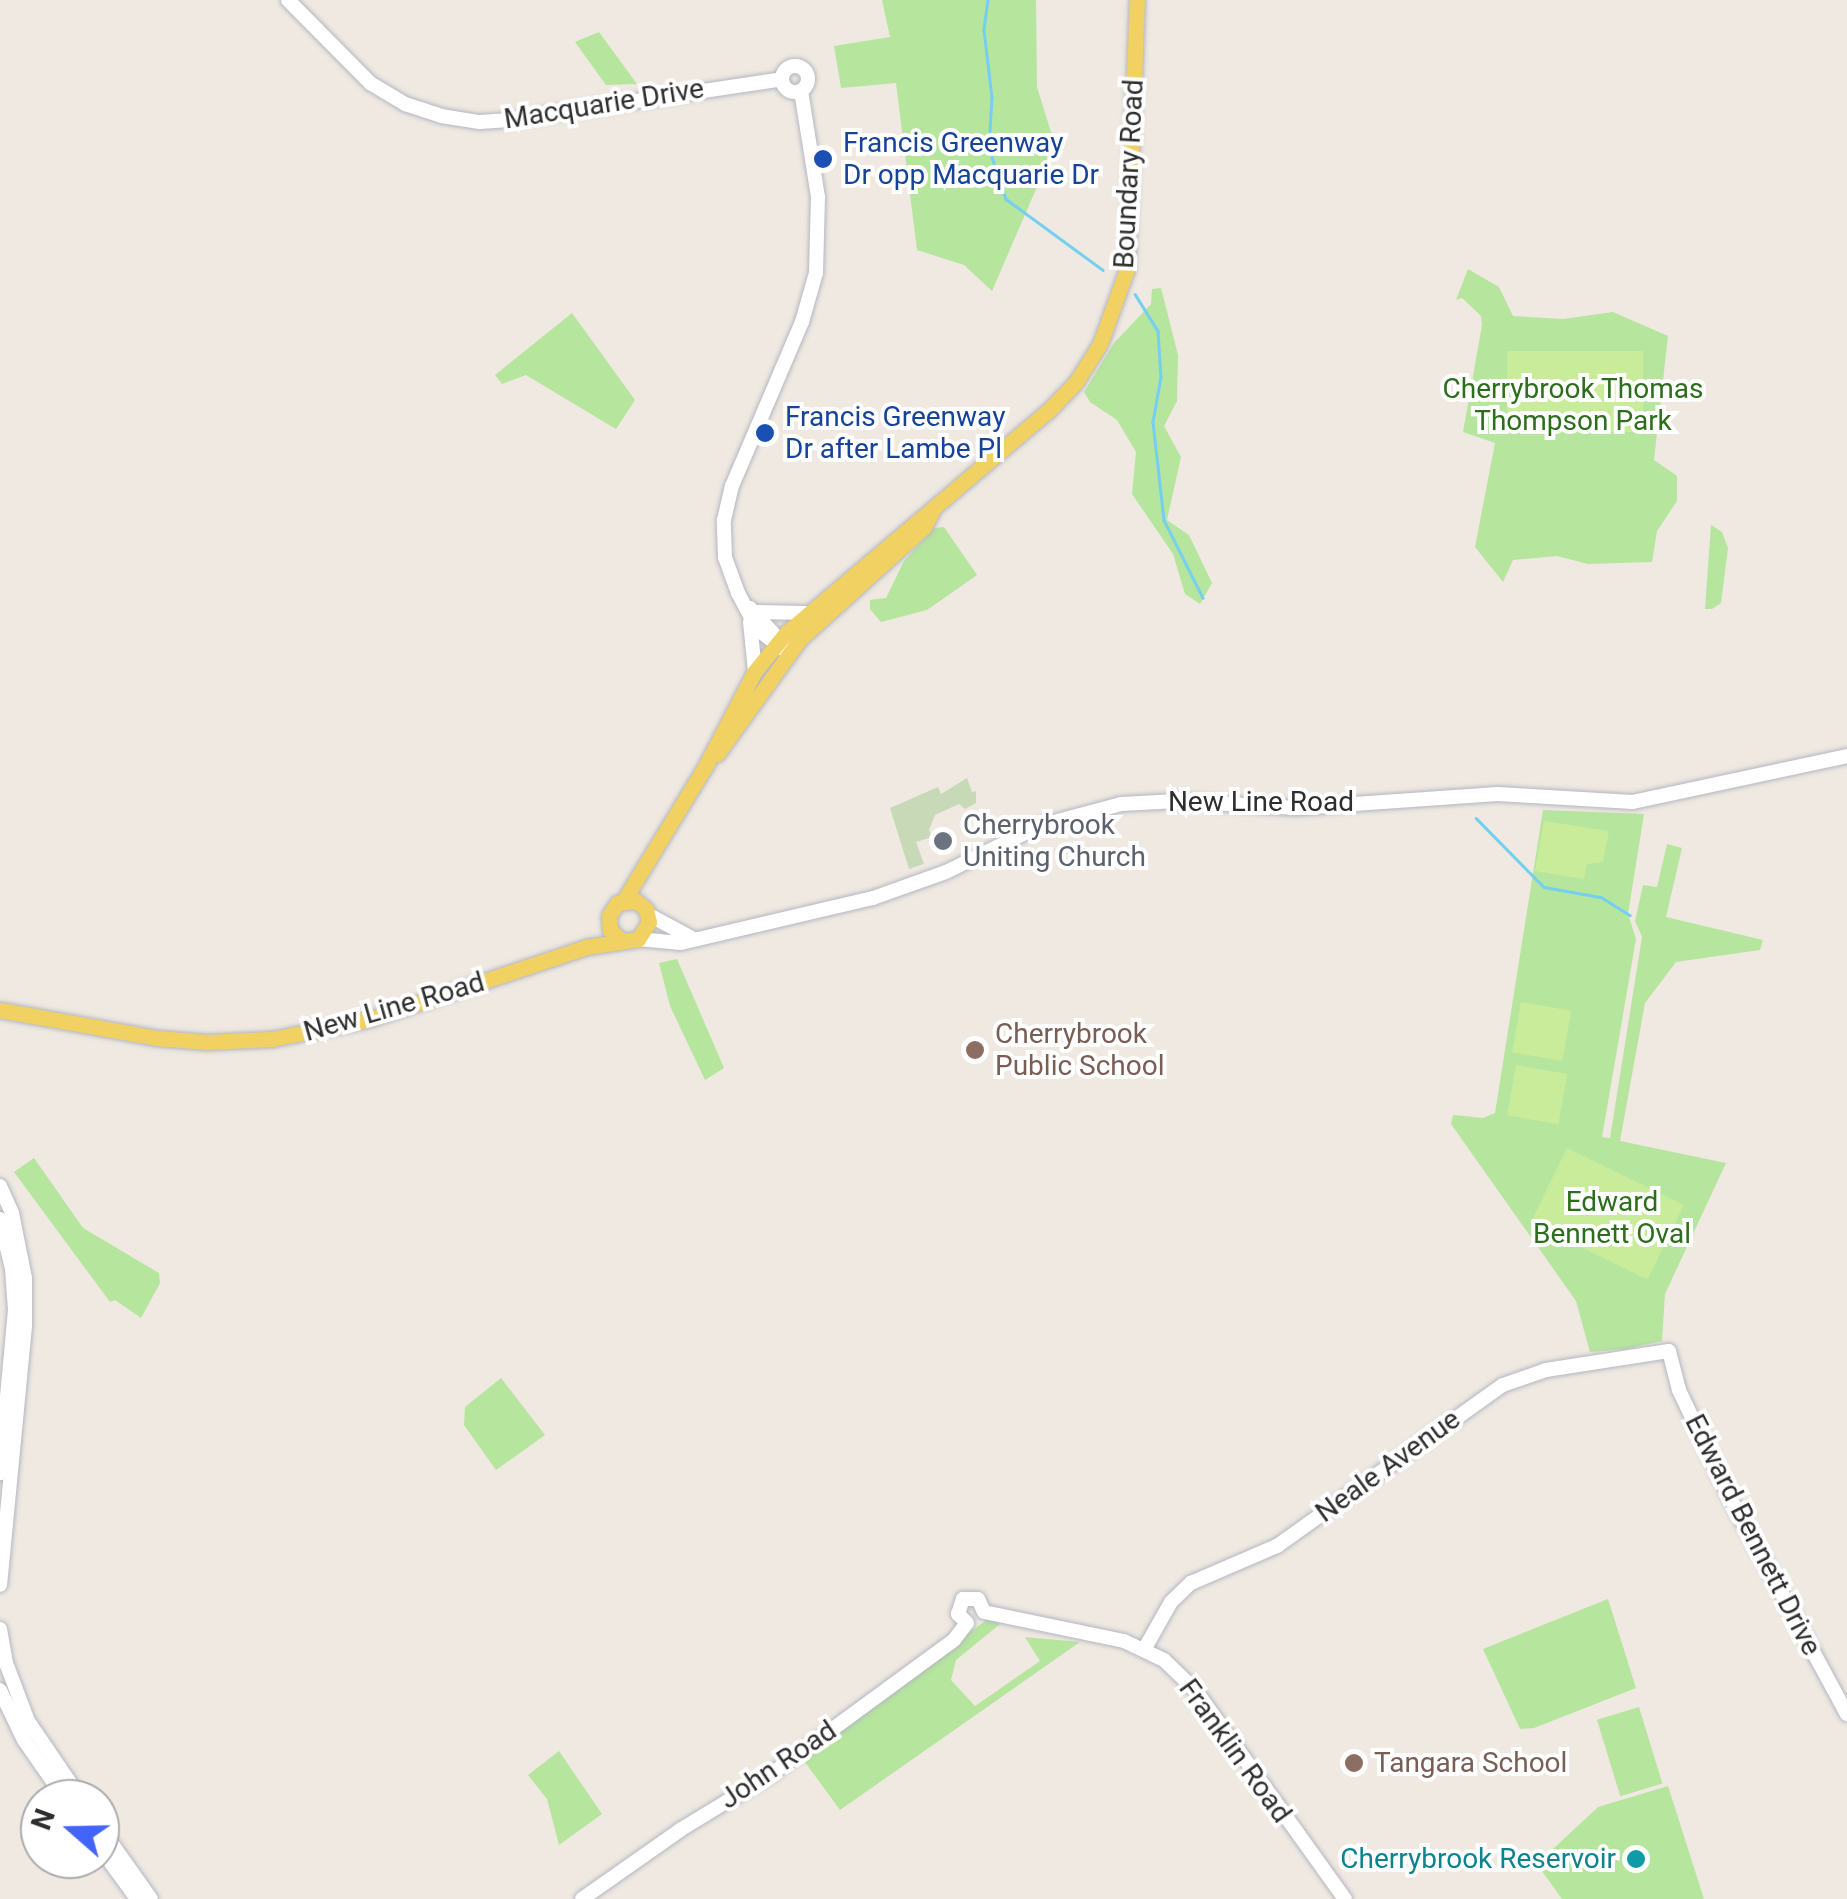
<!DOCTYPE html>
<style>
body{margin:0}
#map{position:relative;width:1847px;height:1899px;overflow:hidden;background:#efe9e1;font-family:Roboto,sans-serif}
div>[style]{position:absolute}
.green>*{inset:0;background:#b6e59e;transform-origin:0 0}
.cemetery>*{inset:0;background:#c8d9b8}
.pitch>*{inset:0;background:#c9ec9a;transform-origin:0 0}
.stream>*{height:2.5px;margin:-1.25px;padding:0 1.25px;transform-origin:1.25px;border-radius:1.25px;background:#75cff0}
.roads{filter:drop-shadow(0 0 2px #b4b7c1) drop-shadow(0 0 2px #b4b7c1)}
.secondary>*{height:14px;margin:-7px;padding:0 7px;transform-origin:7px;border-radius:7px;background:#fff}
.secondary>.ring{margin:-7px;padding:0;box-sizing:content-box;background:none;border:14px solid #fff;border-radius:50%}
.primary>*{height:15px;margin:-7.5px;padding:0 7.5px;transform-origin:7.5px;border-radius:7.5px;background:#f2d163}
.dots>*{width:28px;height:28px;translate:-50% -50%;box-sizing:border-box;border:5px solid #fff;border-radius:50%}
span{translate:-50% -50%;white-space:nowrap;text-align:center;line-height:1.15;-webkit-text-stroke:8px #fff;paint-order:stroke}
.street-label{font-size:28px;color:#2e2e2e}
.transit-label{font-size:28px;color:#164399}
.left{translate:0 -50%;text-align:left}
.park-label{font-size:28px;color:#2c6e1b}
.worship-label{font-size:28px;color:#5b616d}
.education-label{font-size:28px;color:#785e54}
.culture-label{font-size:28px;color:#0d838f}
.right{translate:-100% -50%;text-align:right}
.north{position:absolute;left:20px;top:1779px;width:100px;height:100px;box-sizing:border-box;background:#fff;border:2px solid #ababab;border-radius:50%;rotate:290deg;font-size:28px;font-weight:700;line-height:40px;text-align:center;color:#2e2e2e}
.north::after{content:'';display:block;margin:auto;width:35px;height:45px;background:#4264fb;clip-path:polygon(50% 0,100% 100%,50% 72%,0 100%)}
</style>
<div id="map">
<div class="green">
<div style="clip-path:polygon(882px 0,1036px 0,1037px 87px,1055px 145px,992px 291px,964px 265px,917px 250px,896px 83px,841px 88px,834px 46px,890px 37px)"></div>
<div style="clip-path:polygon(599px 32px,637px 84px,606px 85px,575px 42px)"></div>
<div style="clip-path:polygon(1468px 269px,1499px 287px,1513px 316px,1563px 319px,1613px 312px,1668px 336px,1654px 460px,1677px 476px,1677px 501px,1657px 531px,1652px 562px,1588px 564px,1557px 556px,1513px 560px,1503px 582px,1475px 547px,1495px 443px,1463px 432px,1482px 325px,1481px 316px,1462px 298px,1456px 300px)"></div>
<div style="clip-path:polygon(1161px 288px,1178px 355px,1177px 401px,1164px 426px,1181px 457px,1167px 520px,1189px 535px,1212px 583px,1200px 604px,1185px 594px,1173px 554px,1132px 494px,1136px 452px,1117px 420px,1090px 402px,1084px 392px,1114px 343px,1151px 304px,1152px 289px)"></div>
<div style="clip-path:polygon(572px 313px,635px 400px,616px 429px,526px 375px,502px 384px,495px 375px)"></div>
<div style="clip-path:polygon(1711px 525px,1722px 532px,1728px 548px,1721px 603px,1712px 609px,1705px 609px)"></div>
<div style="clip-path:polygon(944px 527px,977px 575px,927px 610px,881px 622px,870px 609px,870px 600px,886px 598px,904px 561px,934px 528px)"></div>
<div style="clip-path:polygon(1543px 810px,1644px 814px,1628px 914px,1636px 939px,1602px 1137px,1610px 1138px,1642px 937px,1635px 921px,1643px 885px,1657px 887px,1667px 844px,1682px 848px,1666px 917px,1763px 940px,1760px 950px,1676px 962px,1645px 1003px,1620px 1141px,1726px 1163px,1665px 1294px,1662px 1341px,1626px 1349px,1590px 1352px,1576px 1301px,1451px 1124px,1453px 1115px,1483px 1118px,1495px 1113px)"></div>
<div style="clip-path:polygon(677px 959px,724px 1068px,705px 1080px,670px 1006px,659px 963px)"></div>
<div style="clip-path:polygon(34px 1158px,83px 1228px,159px 1273px,160px 1283px,141px 1318px,115px 1300px,110px 1302px,14px 1172px)"></div>
<div style="clip-path:polygon(501px 1378px,545px 1435px,496px 1470px,464px 1425px,465px 1407px)"></div>
<div style="clip-path:polygon(1608px 1599px,1636px 1688px,1534px 1728px,1520px 1729px,1483px 1649px)"></div>
<div style="clip-path:polygon(989px 1618px,1000px 1624px,956px 1660px,951px 1680px,975px 1706px,1040px 1661px,1025px 1637px,1080px 1642px,840px 1810px,802px 1758px)"></div>
<div style="left:1639px;top:1707px;width:80px;height:44px;rotate:73deg"></div>
<div style="clip-path:polygon(559px 1751px,602px 1814px,559px 1845px,547px 1799px,528px 1775px)"></div>
<div style="clip-path:polygon(1668px 1786px,1704px 1899px,1562px 1899px,1537px 1864px,1598px 1807px)"></div>
</div>
<div class="cemetery">
<div style="clip-path:polygon(967px 778px,972px 792px,976px 791px,976px 803px,965px 809px,959px 804px,935px 815px,929px 830px,932px 837px,916px 842px,924px 864px,909px 869px,890px 808px,938px 787px,941px 794px)"></div>
</div>
<div class="pitch">
<div style="left:1507px;top:351px;width:136px;height:81px"></div>
<div style="clip-path:polygon(1544px 821px,1609px 831px,1603px 862px,1587px 864px,1584px 879px,1535px 871px)"></div>
<div style="left:1521px;top:1002px;width:51px;height:51px;rotate:10deg"></div>
<div style="left:1516px;top:1065px;width:52px;height:51px;rotate:10deg"></div>
<div style="left:1567px;top:1148px;width:130px;height:83px;rotate:26deg"></div>
</div>
<div class="stream">
<div style="left:988px;top:0;width:30px;rotate:98deg"></div>
<div style="left:984px;top:30px;width:67px;rotate:83.2deg"></div>
<div style="left:992px;top:97px;width:51px;rotate:93.4deg"></div>
<div style="left:989px;top:148px;width:54px;rotate:71.6deg"></div>
<div style="left:1006px;top:199px;width:120px;rotate:36.2deg"></div>
<div style="left:1135px;top:294px;width:44px;rotate:58.1deg"></div>
<div style="left:1158px;top:331px;width:46px;rotate:86.3deg"></div>
<div style="left:1161px;top:377px;width:46px;rotate:100.1deg"></div>
<div style="left:1153px;top:422px;width:99px;rotate:83.6deg"></div>
<div style="left:1164px;top:520px;width:87px;rotate:63.4deg"></div>
<div style="left:1476px;top:818px;width:97px;rotate:45.4deg"></div>
<div style="left:1544px;top:887px;width:58px;rotate:10deg"></div>
<div style="left:1601px;top:897px;width:34px;rotate:32deg"></div>
</div>
<div class="roads">
<div class="secondary">
<div style="left:288px;top:0;width:117px;rotate:45.3deg"></div>
<div style="left:370px;top:83px;width:41px;rotate:31deg"></div>
<div style="left:405px;top:104px;width:38px;rotate:18deg"></div>
<div style="left:441px;top:116px;width:39px;rotate:9deg"></div>
<div style="left:480px;top:122px;width:29px;rotate:-4deg"></div>
<div style="left:509px;top:120px;width:276px;rotate:-8.5deg"></div>
<div class="ring" style="left:782px;top:66px;width:12px;height:12px"></div>
<div style="left:750px;top:608px;width:53px;rotate:47.3deg"></div>
<div style="left:756px;top:612px;width:49px;rotate:1.2deg"></div>
<div style="left:750px;top:622px;width:49px;rotate:84.2deg"></div>
<div style="left:784px;top:650px;width:34px;rotate:-142deg"></div>
<div style="left:757px;top:629px;width:41px;rotate:-117.8deg"></div>
<div style="left:738px;top:593px;width:38px;rotate:-110deg"></div>
<div style="left:725px;top:557px;width:37px;rotate:-92deg"></div>
<div style="left:724px;top:520px;width:35px;rotate:-77deg"></div>
<div style="left:732px;top:486px;width:178px;rotate:-66.9deg"></div>
<div style="left:802px;top:322px;width:51px;rotate:-74.1deg"></div>
<div style="left:816px;top:273px;width:76px;rotate:-88.5deg"></div>
<div style="left:818px;top:197px;width:107px;rotate:-99.1deg"></div>
<div style="left:649px;top:915px;width:49px;rotate:28.1deg"></div>
<div style="left:638px;top:939px;width:43px;rotate:5.3deg"></div>
<div style="left:681px;top:943px;width:197px;rotate:-13.2deg"></div>
<div style="left:873px;top:898px;width:77px;rotate:-19.6deg"></div>
<div style="left:946px;top:872px;width:104px;rotate:-26.3deg"></div>
<div style="left:1039px;top:826px;width:85px;rotate:-15deg"></div>
<div style="left:1121px;top:804px;width:56px;rotate:-3.1deg"></div>
<div style="left:1177px;top:801px;width:120px;rotate:3.3deg"></div>
<div style="left:1297px;top:808px;width:201px;rotate:-4deg"></div>
<div style="left:1498px;top:794px;width:135px;rotate:3.4deg"></div>
<div style="left:1633px;top:802px;width:219px;rotate:-12.1deg"></div>
<div style="left:0;top:1186px;width:30px;rotate:66deg"></div>
<div style="left:12px;top:1213px;width:66px;rotate:78.7deg"></div>
<div style="left:25px;top:1278px;width:48px;rotate:90deg"></div>
<div style="left:25px;top:1326px;width:260px;rotate:95.5deg"></div>
<div style="left:0;top:1219px;width:51px;rotate:76.5deg"></div>
<div style="left:12px;top:1269px;width:41px;rotate:85.8deg"></div>
<div style="left:15px;top:1310px;width:164px;rotate:95.3deg"></div>
<div style="left:984px;top:1612px;width:143px;rotate:11.7deg"></div>
<div style="left:1124px;top:1641px;width:44px;rotate:25.4deg"></div>
<div style="left:1164px;top:1660px;width:45px;rotate:44.1deg"></div>
<div style="left:1196px;top:1691px;width:256px;rotate:54.4deg"></div>
<div style="left:967px;top:1623px;width:13px;rotate:-135deg"></div>
<div style="left:958px;top:1614px;width:16px;rotate:-72deg"></div>
<div style="left:963px;top:1599px;width:15px"></div>
<div style="left:978px;top:1599px;width:14px;rotate:65deg"></div>
<div style="left:0;top:1629px;width:35px;rotate:80deg"></div>
<div style="left:6px;top:1663px;width:62px;rotate:69.2deg"></div>
<div style="left:28px;top:1721px;width:94px;rotate:55.8deg"></div>
<div style="left:1145px;top:1648px;width:53px;rotate:-60.5deg"></div>
<div style="left:1171px;top:1602px;width:28px;rotate:-44deg"></div>
<div style="left:1191px;top:1583px;width:94px;rotate:-23.3deg"></div>
<div style="left:1277px;top:1546px;width:277px;rotate:-35.5deg"></div>
<div style="left:1503px;top:1385px;width:46px;rotate:-19.2deg"></div>
<div style="left:1546px;top:1370px;width:124px;rotate:-8.8deg"></div>
<div style="left:1669px;top:1351px;width:40px;rotate:75.6deg"></div>
<div style="left:1679px;top:1390px;width:117px;rotate:64.7deg"></div>
<div style="left:1729px;top:1496px;width:248px;rotate:61.6deg"></div>
<div style="left:0;top:1690px;width:55px;rotate:64.4deg"></div>
<div style="left:24px;top:1740px;width:72px;rotate:55.2deg"></div>
<div style="left:100px;top:1827px;width:88px;rotate:54.7deg"></div>
<div style="left:100px;top:1848px;width:63px;rotate:54deg"></div>
<div style="left:582px;top:1899px;width:120px;rotate:-35.1deg"></div>
<div style="left:680px;top:1830px;width:105px;rotate:-31.4deg"></div>
<div style="left:770px;top:1775px;width:228px;rotate:-36.3deg"></div>
<div style="left:954px;top:1640px;width:21px;rotate:-53deg"></div>
</div>
<div class="primary">
<div style="left:717px;top:754px;width:142px;rotate:-54.2deg"></div>
<div style="left:800px;top:639px;width:167px;rotate:-42.1deg"></div>
<div style="left:924px;top:527px;width:17px;rotate:-62deg"></div>
<div style="left:624px;top:900px;width:158px;rotate:-58.7deg"></div>
<div style="left:706px;top:765px;width:106px;rotate:-62.5deg"></div>
<div style="left:755px;top:671px;width:49px;rotate:-50.8deg"></div>
<div style="left:786px;top:633px;width:343px;rotate:-40.3deg"></div>
<div style="left:1048px;top:411px;width:40px;rotate:-46deg"></div>
<div style="left:1076px;top:382px;width:45px;rotate:-57.7deg"></div>
<div style="left:1100px;top:344px;width:80px;rotate:-70.2deg"></div>
<div style="left:1127px;top:269px;width:269px;rotate:-87.9deg"></div>
<div style="left:0;top:1010px;width:159px;rotate:10.1deg"></div>
<div style="left:157px;top:1038px;width:50px;rotate:4.6deg"></div>
<div style="left:207px;top:1042px;width:65px;rotate:-2.6deg"></div>
<div style="left:272px;top:1039px;width:100px;rotate:-11.5deg"></div>
<div style="left:370px;top:1019px;width:228px;rotate:-18.4deg"></div>
<div style="left:586px;top:947px;width:53px;rotate:-8.7deg"></div>
<div style="left:638px;top:939px;width:20px;rotate:-57deg"></div>
<div style="left:649px;top:922px;width:13px;rotate:-103deg"></div>
<div style="left:646px;top:909px;width:13px;rotate:-141deg"></div>
<div style="left:636px;top:901px;width:19px;rotate:174deg"></div>
<div style="left:617px;top:903px;width:15px;rotate:122deg"></div>
<div style="left:609px;top:916px;width:14px;rotate:86deg"></div>
<div style="left:610px;top:930px;width:13px;rotate:42deg"></div>
</div>
</div>
<div class="dots">
<div style="left:823px;top:159px;background:#1a4fb4"></div>
<div style="left:765px;top:433px;background:#1a4fb4"></div>
<div style="left:943px;top:841px;background:#6b7280"></div>
<div style="left:975px;top:1050px;background:#8d6e63"></div>
<div style="left:1354px;top:1763px;background:#8d6e63"></div>
<div style="left:1636px;top:1859px;background:#0f9aa8"></div>
</div>
<div class="street-label">
<span style="left:604px;top:104px;rotate:-9deg">Macquarie Drive</span>
<span style="left:1129px;top:174px;rotate:-87deg">Boundary Road</span>
<span style="left:1261px;top:802px">New Line Road</span>
<span style="left:394px;top:1007px;rotate:-16deg">New Line Road</span>
<span style="left:1388px;top:1466px;rotate:-36deg">Neale Avenue</span>
<span style="left:1753px;top:1535px;rotate:63deg">Edward Bennett Drive</span>
<span style="left:1235px;top:1751px;rotate:54deg">Franklin Road</span>
<span style="left:778px;top:1765px;rotate:-34deg">John Road</span>
</div>
<div class="transit-label">
<span class="left" style="left:843px;top:159px">Francis Greenway<br>Dr opp Macquarie Dr</span>
<span class="left" style="left:785px;top:433px">Francis Greenway<br>Dr after Lambe Pl</span>
</div>
<div class="park-label">
<span style="left:1573px;top:405px">Cherrybrook Thomas<br>Thompson Park</span>
<span style="left:1612px;top:1218px">Edward<br>Bennett Oval</span>
</div>
<div class="worship-label">
<span class="left" style="left:963px;top:841px">Cherrybrook<br>Uniting Church</span>
</div>
<div class="education-label">
<span class="left" style="left:995px;top:1050px">Cherrybrook<br>Public School</span>
<span class="left" style="left:1374px;top:1763px">Tangara School</span>
</div>
<div class="culture-label">
<span class="right" style="left:1616px;top:1859px">Cherrybrook Reservoir</span>
</div>
<div class="north">N</div>
</div>
